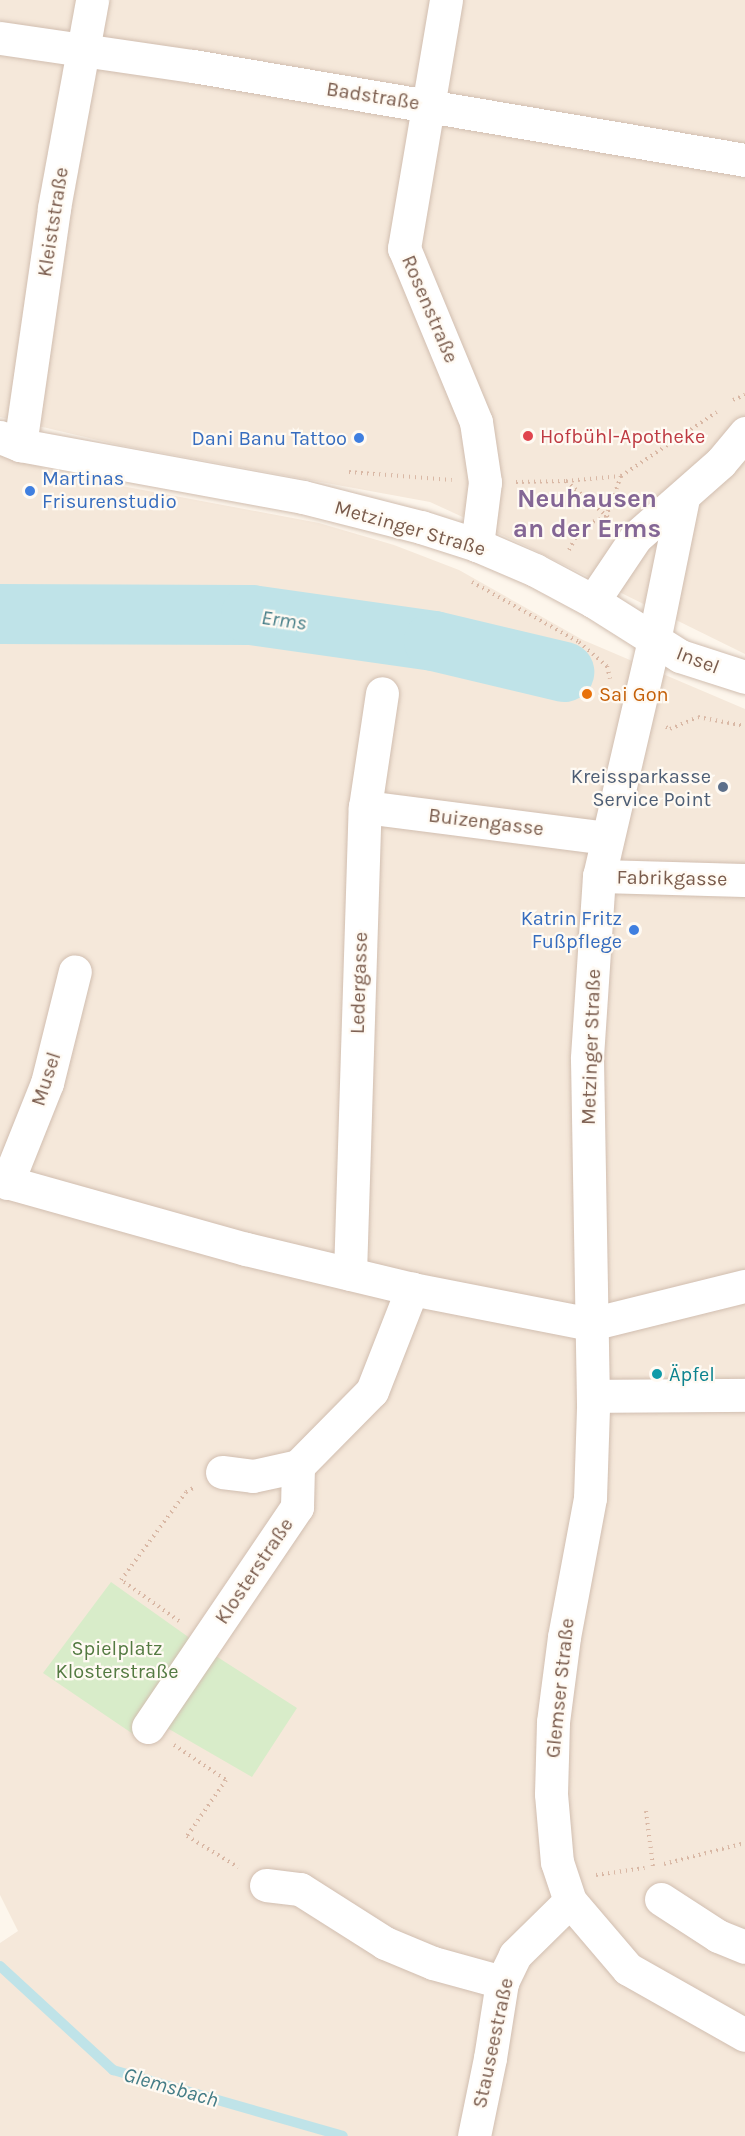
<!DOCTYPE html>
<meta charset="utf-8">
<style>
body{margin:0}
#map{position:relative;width:745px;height:2136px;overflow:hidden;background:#fdf6ec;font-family:Karla,sans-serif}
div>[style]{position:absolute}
.residential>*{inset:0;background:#f5e8da}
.green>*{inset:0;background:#d8ecc9}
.stream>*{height:10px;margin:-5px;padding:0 5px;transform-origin:5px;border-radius:5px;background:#bfe3e8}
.river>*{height:60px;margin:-30px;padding:0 30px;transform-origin:30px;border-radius:30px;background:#bfe3e8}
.path>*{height:4px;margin-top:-2px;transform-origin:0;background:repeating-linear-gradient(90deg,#d9b8a5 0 1.5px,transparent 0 6px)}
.roads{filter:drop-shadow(0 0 2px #d1beb0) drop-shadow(0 0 2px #d1beb0)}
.minor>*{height:33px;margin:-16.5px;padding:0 16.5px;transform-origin:16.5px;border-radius:16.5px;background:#fff}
.dots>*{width:16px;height:16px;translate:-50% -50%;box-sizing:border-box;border:3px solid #fffaf3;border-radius:50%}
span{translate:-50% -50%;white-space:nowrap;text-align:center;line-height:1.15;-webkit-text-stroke:4.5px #fffaf3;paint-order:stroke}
.street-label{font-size:20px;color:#7a5c4d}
.health-label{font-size:20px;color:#be3a42}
.left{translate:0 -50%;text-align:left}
.shop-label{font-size:20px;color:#366cbe}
.right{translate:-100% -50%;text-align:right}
.food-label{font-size:20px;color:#c56008}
.service-label{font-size:20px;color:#4e5e75}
.culture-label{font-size:20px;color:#0d838f}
.park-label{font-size:20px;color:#537a41}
.water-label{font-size:21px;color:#437c86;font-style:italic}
.district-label{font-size:26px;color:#846695;font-weight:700}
</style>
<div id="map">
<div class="residential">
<div style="clip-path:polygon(0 0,745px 0,745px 654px,528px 547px,430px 502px,119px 445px,0 417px)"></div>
<div style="clip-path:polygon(0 452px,63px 475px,319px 523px,394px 545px,459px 570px,583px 640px,745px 709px,745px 2136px,0 2136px,0 1943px,18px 1931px,0 1895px)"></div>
</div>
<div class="green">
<div style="clip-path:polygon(111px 1582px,208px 1651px,297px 1708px,252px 1777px,162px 1725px,170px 1676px,133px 1734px,43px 1673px)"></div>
</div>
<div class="stream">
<div style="left:0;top:1966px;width:154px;rotate:42.6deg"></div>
<div style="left:113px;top:2070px;width:239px;rotate:16deg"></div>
</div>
<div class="river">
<div style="left:0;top:614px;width:251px;rotate:0.2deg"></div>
<div style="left:251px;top:615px;width:185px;rotate:8.1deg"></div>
<div style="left:434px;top:641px;width:134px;rotate:13.4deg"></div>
</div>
<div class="path">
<div style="left:733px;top:400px;width:13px;rotate:-23deg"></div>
<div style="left:349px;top:472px;width:103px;rotate:4.4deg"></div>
<div style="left:566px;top:481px;width:55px;rotate:-5.2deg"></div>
<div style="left:516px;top:482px;width:50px;rotate:-1.1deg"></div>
<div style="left:566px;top:481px;width:57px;rotate:40.7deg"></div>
<div style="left:569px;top:550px;width:27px;rotate:-62deg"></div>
<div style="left:582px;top:526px;width:26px;rotate:-21deg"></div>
<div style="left:606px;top:517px;width:44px;rotate:-69.9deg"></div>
<div style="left:621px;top:476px;width:115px;rotate:-33.7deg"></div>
<div style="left:472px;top:582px;width:123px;rotate:29.3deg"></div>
<div style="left:579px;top:642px;width:37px;rotate:41deg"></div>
<div style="left:607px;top:666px;width:13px;rotate:77deg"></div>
<div style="left:666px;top:727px;width:4px;rotate:27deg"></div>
<div style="left:670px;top:729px;width:30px;rotate:-23deg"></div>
<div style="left:698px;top:717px;width:48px;rotate:10.8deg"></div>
<div style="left:179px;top:1621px;width:71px;rotate:-144.7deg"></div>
<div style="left:121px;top:1580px;width:109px;rotate:-53.5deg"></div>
<div style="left:186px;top:1492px;width:10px;rotate:-29deg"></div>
<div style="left:174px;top:1745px;width:63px;rotate:33.9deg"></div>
<div style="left:226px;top:1780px;width:68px;rotate:124.9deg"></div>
<div style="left:187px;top:1836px;width:60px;rotate:31.3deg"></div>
<div style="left:646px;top:1811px;width:56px;rotate:82.9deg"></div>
<div style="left:664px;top:1864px;width:84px;rotate:-14.5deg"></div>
<div style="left:596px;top:1875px;width:49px;rotate:-8.1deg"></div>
</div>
<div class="roads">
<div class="minor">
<div style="left:446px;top:0;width:252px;rotate:99.6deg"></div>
<div style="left:404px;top:248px;width:188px;rotate:67.5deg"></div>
<div style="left:476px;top:422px;width:61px;rotate:81.5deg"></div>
<div style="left:485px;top:482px;width:64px;rotate:97.2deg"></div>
<div style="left:0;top:38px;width:195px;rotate:8.3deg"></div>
<div style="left:193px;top:66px;width:560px;rotate:9.66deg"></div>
<div style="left:0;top:437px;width:22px;rotate:22deg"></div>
<div style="left:20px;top:445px;width:288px;rotate:10.4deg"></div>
<div style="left:303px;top:497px;width:122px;rotate:14.3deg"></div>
<div style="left:421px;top:527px;width:59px;rotate:17.8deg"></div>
<div style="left:477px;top:545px;width:63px;rotate:23.3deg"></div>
<div style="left:535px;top:570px;width:66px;rotate:28.1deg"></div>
<div style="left:593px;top:601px;width:103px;rotate:32.3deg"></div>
<div style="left:680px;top:656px;width:68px;rotate:17.9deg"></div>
<div style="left:20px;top:445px;width:239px;rotate:-81.8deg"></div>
<div style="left:54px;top:208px;width:211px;rotate:-79.6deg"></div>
<div style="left:683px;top:498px;width:145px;rotate:101.5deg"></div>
<div style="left:654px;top:640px;width:242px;rotate:103.1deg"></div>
<div style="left:599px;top:876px;width:183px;rotate:93.8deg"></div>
<div style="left:587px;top:1059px;width:349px;rotate:89deg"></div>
<div style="left:593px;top:1408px;width:90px;rotate:91.9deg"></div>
<div style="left:590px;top:1498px;width:141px;rotate:100.6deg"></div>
<div style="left:564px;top:1637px;width:86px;rotate:97.4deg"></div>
<div style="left:553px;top:1722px;width:72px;rotate:91.6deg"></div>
<div style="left:551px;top:1794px;width:68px;rotate:85deg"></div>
<div style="left:557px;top:1862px;width:41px;rotate:71.6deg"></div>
<div style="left:570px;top:1901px;width:89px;rotate:49.5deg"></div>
<div style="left:628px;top:1969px;width:134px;rotate:29.4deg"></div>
<div style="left:593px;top:601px;width:77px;rotate:-56.1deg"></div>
<div style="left:636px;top:537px;width:113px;rotate:-41.4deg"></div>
<div style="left:721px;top:462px;width:38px;rotate:-50deg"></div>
<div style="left:365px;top:807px;width:244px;rotate:7.3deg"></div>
<div style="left:599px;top:876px;width:146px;rotate:1.6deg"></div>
<div style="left:0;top:1180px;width:255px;rotate:15.7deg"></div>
<div style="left:246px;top:1249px;width:171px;rotate:13.5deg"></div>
<div style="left:412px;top:1289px;width:182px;rotate:11.1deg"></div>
<div style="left:591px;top:1324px;width:159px;rotate:-13.9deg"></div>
<div style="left:7px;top:1183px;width:108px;rotate:-68.2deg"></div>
<div style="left:47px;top:1083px;width:115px;rotate:-76deg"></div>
<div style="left:350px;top:1274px;width:467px;rotate:-88.2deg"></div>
<div style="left:365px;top:807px;width:115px;rotate:-81.5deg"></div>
<div style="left:593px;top:1396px;width:152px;rotate:-0.4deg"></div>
<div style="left:222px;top:1472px;width:31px;rotate:7deg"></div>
<div style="left:253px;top:1476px;width:46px;rotate:-12.5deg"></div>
<div style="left:148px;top:1727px;width:266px;rotate:-55.9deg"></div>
<div style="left:297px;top:1507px;width:41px;rotate:-88.6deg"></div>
<div style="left:298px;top:1466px;width:105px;rotate:-45.4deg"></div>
<div style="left:372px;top:1391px;width:110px;rotate:-68.6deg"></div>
<div style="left:266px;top:1885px;width:34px;rotate:7deg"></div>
<div style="left:300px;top:1889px;width:101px;rotate:32.4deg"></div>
<div style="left:385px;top:1943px;width:52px;rotate:22.6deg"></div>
<div style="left:433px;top:1963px;width:72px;rotate:15.4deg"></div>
<div style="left:661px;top:1899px;width:68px;rotate:33deg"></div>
<div style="left:718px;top:1936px;width:29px;rotate:22deg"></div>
<div style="left:474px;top:2136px;width:80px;rotate:-78.4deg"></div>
<div style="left:490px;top:2058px;width:77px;rotate:-81deg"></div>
<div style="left:502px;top:1982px;width:30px;rotate:-64deg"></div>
<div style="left:515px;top:1955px;width:77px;rotate:-44.5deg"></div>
</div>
</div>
<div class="dots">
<div style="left:528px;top:436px;background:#e0444e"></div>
<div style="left:359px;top:438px;background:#3f7fe0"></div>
<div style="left:30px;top:491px;background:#3f7fe0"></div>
<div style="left:587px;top:694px;background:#e8710a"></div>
<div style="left:723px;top:787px;background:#5c6f8a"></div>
<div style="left:634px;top:930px;background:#3f7fe0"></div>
<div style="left:657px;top:1374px;background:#0f9aa8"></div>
</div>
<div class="street-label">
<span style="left:373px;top:96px;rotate:9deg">Badstraße</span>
<span style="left:53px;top:222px;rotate:-81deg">Kleiststraße</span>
<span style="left:430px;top:309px;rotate:67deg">Rosenstraße</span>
<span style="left:410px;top:528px;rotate:16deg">Metzinger Straße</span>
<span style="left:698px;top:660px;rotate:21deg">Insel</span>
<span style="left:486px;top:822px;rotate:7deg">Buizengasse</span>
<span style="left:672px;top:878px;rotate:1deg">Fabrikgasse</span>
<span style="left:359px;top:983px;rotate:-88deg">Ledergasse</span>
<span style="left:591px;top:1047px;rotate:-88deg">Metzinger Straße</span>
<span style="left:46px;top:1079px;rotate:-72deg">Musel</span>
<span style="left:254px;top:1571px;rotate:-56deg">Klosterstraße</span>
<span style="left:560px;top:1688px;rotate:-84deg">Glemser Straße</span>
<span style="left:493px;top:2043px;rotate:-78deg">Stauseestraße</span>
</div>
<div class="health-label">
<span class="left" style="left:540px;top:436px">Hofbühl-Apotheke</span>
</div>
<div class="shop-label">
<span class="right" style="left:347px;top:438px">Dani Banu Tattoo</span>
<span class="left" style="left:42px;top:490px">Martinas<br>Frisurenstudio</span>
<span class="right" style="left:622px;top:930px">Katrin Fritz<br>Fußpflege</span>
</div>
<div class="food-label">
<span class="left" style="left:599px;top:694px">Sai Gon</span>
</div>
<div class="service-label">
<span class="right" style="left:711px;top:788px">Kreissparkasse<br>Service Point</span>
</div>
<div class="culture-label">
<span class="left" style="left:669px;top:1374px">Äpfel</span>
</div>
<div class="park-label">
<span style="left:117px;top:1660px">Spielplatz<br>Klosterstraße</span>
</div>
<div class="water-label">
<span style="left:284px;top:620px;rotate:8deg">Erms</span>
<span style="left:171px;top:2087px;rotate:16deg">Glemsbach</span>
</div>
<div class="district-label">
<span style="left:587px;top:514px">Neuhausen<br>an der Erms</span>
</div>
</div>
